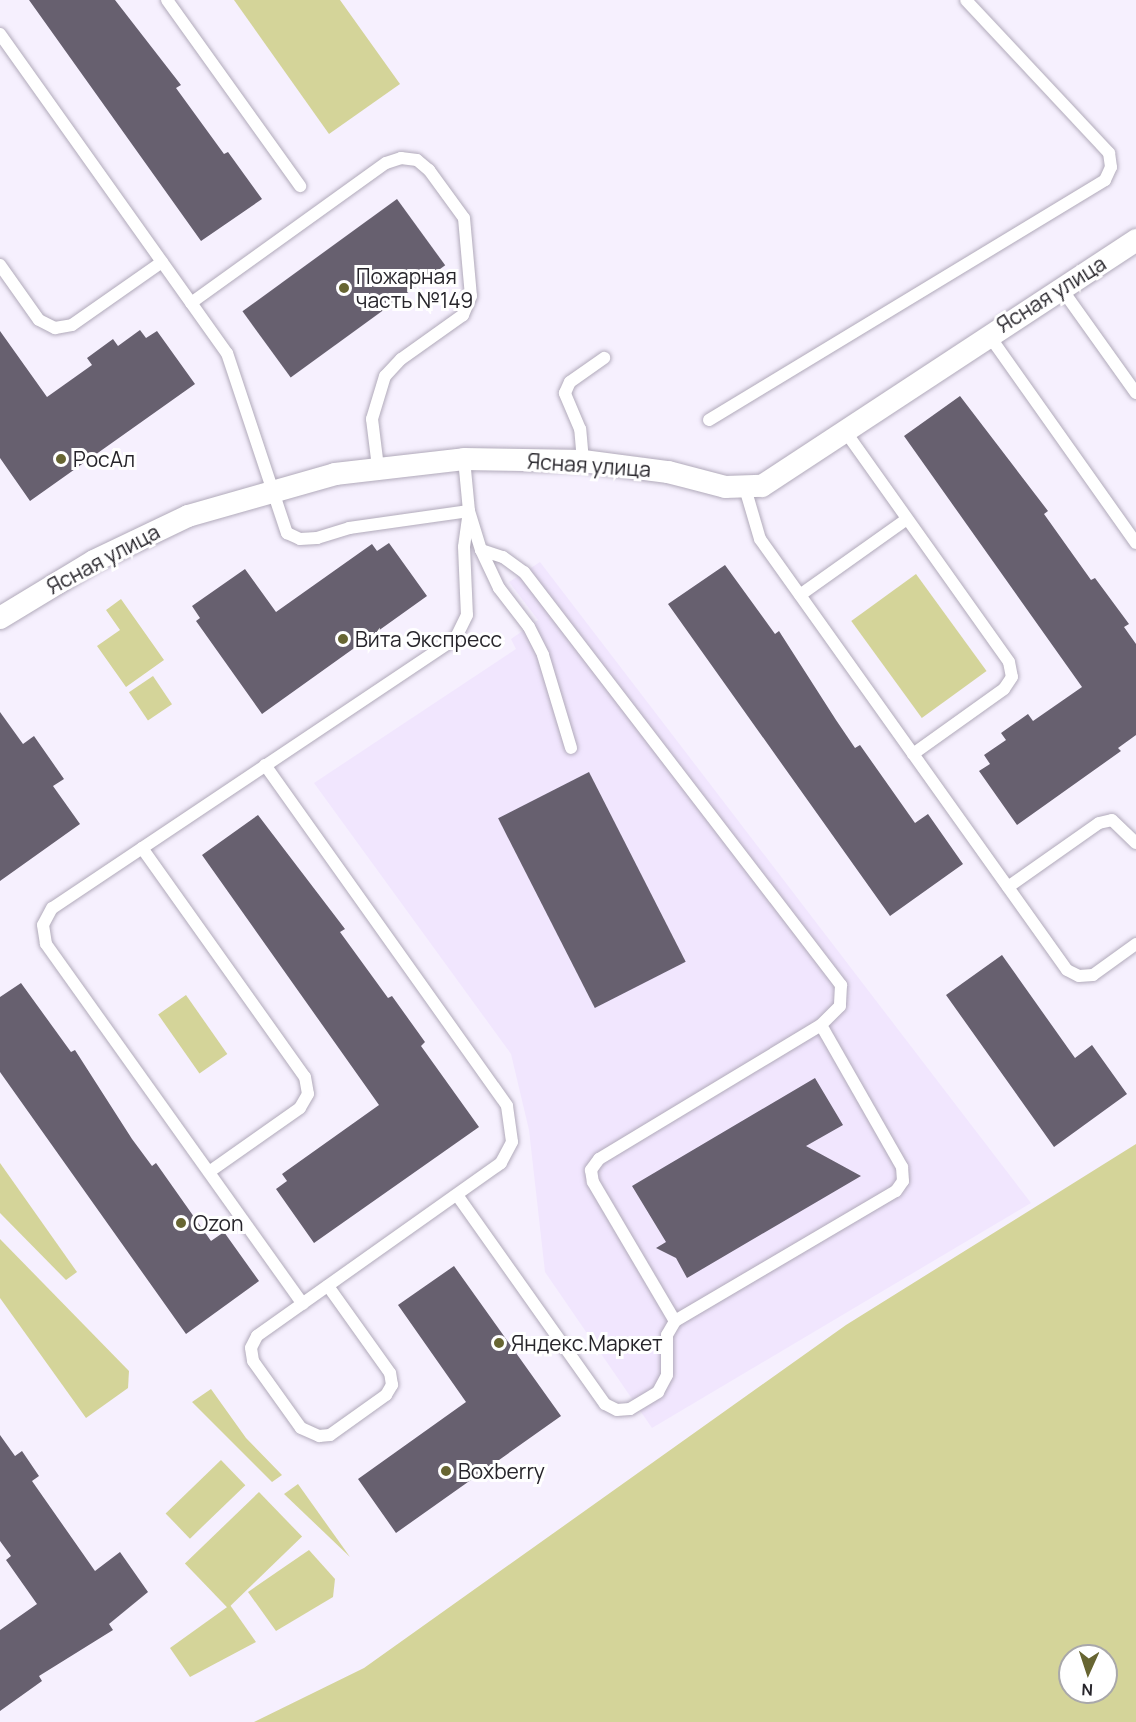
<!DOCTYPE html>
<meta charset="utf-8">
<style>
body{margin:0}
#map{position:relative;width:1136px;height:1722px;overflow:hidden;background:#f6f0fe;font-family:Manrope,sans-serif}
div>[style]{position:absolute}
.built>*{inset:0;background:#f1e6fe}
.green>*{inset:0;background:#d4d499;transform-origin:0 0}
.building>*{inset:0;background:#67606f;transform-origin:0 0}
.roads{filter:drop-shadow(0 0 2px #b1aaba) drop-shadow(0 0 2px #b1aaba)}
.service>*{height:12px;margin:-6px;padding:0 6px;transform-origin:6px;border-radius:6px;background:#fff}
.minor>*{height:22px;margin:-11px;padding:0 11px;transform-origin:11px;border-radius:11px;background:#fff}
.dots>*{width:16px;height:16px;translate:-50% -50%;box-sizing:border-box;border:3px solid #fff;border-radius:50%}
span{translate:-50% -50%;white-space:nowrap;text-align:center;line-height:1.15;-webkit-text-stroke:6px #fff;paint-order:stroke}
.poi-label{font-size:21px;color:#27252b}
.left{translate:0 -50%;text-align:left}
.street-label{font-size:21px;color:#27252b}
.north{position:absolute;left:1058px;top:1644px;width:60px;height:60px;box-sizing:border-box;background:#fff;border:2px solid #a9a8aa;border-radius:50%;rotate:183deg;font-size:16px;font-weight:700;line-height:24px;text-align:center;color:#27252b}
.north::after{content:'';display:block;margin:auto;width:21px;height:27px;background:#676532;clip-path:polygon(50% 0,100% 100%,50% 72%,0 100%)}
</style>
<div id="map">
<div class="built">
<div style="clip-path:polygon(540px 562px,1031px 1203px,652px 1428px,545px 1272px,529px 1130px,511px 1054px,314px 783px,516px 649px,511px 639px,538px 620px,509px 582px)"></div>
</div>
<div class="green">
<div style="clip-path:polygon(234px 0,340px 0,400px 84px,329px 134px)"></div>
<div style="left:916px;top:574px;width:120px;height:80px;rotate:54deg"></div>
<div style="clip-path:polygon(121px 599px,164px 660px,126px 687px,97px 646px,120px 630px,106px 610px)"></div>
<div style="left:153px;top:676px;width:34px;height:29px;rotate:56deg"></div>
<div style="left:186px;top:995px;width:72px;height:34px;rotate:55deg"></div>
<div style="clip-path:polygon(evenodd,1136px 1144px,1136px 1722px,254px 1722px,364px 1668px,846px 1325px,1136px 1144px,1070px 1656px,1106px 1656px,1106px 1692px,1070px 1692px,1070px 1656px)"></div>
<div style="clip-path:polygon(0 1163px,77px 1272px,66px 1280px,0 1213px)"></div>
<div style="clip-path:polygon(0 1239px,129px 1371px,128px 1388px,86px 1418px,0 1298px)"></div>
<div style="clip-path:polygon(211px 1389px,246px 1438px,282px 1475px,272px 1482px,192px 1402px)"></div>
<div style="left:221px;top:1460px;width:35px;height:77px;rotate:46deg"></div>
<div style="clip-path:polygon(298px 1484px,350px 1557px,284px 1494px)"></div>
<div style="left:259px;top:1492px;width:62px;height:103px;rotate:46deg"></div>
<div style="clip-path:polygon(309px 1550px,335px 1579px,333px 1597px,276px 1631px,248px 1592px)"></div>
<div style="clip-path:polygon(230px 1605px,256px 1642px,190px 1677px,170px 1648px)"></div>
</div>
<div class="building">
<div style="clip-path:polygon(29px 0,115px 0,181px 85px,176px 88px,224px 154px,228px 152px,262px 199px,201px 241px)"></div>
<div style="left:397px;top:199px;width:82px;height:191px;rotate:54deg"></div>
<div style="clip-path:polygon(140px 330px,146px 338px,157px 331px,195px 384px,30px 501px,0 458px,0 331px,47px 397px,92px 365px,87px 358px,113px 339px,118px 346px)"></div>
<div style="clip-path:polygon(960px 396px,1048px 511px,1044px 514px,1091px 580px,1095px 578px,1129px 624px,1124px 627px,1136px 644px,1136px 735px,1118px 748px,1121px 751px,1017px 825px,979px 771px,990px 764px,984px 755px,1006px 740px,1001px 733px,1028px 714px,1033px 721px,1082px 687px,904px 436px)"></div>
<div style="clip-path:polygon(389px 543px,427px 596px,262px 714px,196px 621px,200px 618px,192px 606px,245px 569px,276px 612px,372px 544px,377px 551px)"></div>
<div style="clip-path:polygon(725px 565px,775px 634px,779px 631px,836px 720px,855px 748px,860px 745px,915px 823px,928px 814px,963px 864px,890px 916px,668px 604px)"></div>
<div style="clip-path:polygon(0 712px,23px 744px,34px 736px,64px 779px,53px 786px,80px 824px,0 881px)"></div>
<div style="left:589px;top:772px;width:213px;height:102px;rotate:63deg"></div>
<div style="clip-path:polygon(258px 815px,345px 929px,340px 932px,388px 998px,392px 996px,425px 1042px,421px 1046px,479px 1127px,314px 1243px,276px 1189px,287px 1181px,282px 1174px,379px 1105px,202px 855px)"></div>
<div style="clip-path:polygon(1002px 955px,1075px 1058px,1092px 1045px,1127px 1094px,1054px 1147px,946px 995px)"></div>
<div style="clip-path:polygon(21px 983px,71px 1052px,75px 1050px,132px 1139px,152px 1166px,156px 1163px,211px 1241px,224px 1232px,259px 1281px,186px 1334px,0 1072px,0 997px)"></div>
<div style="clip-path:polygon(815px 1078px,843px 1125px,806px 1146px,861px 1176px,687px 1278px,676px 1258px,656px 1248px,666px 1242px,632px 1186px)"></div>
<div style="clip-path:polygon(454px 1266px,561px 1416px,396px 1533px,358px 1479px,466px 1402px,398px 1305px)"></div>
<div style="clip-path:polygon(0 1435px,15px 1456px,22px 1451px,39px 1476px,32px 1481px,95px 1571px,120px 1552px,148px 1592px,109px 1624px,113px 1630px,39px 1676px,42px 1681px,0 1711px,0 1630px,37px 1604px,6px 1560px,11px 1556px,0 1541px)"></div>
</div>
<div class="roads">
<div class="service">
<div style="left:167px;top:0;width:229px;rotate:54.4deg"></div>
<div style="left:0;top:34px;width:392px;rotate:54.6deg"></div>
<div style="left:227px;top:353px;width:190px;rotate:71.6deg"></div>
<div style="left:287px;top:533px;width:14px;rotate:25deg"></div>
<div style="left:300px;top:539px;width:17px;rotate:-3deg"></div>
<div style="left:317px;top:538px;width:34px;rotate:-17deg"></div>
<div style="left:349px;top:528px;width:121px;rotate:-8.1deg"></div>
<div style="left:469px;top:511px;width:36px;rotate:98deg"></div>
<div style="left:464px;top:547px;width:68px;rotate:87.5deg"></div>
<div style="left:467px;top:615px;width:25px;rotate:116deg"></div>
<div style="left:456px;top:638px;width:486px;rotate:146.2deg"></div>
<div style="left:52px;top:908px;width:19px;rotate:118deg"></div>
<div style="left:43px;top:925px;width:19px;rotate:81deg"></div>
<div style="left:46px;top:944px;width:442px;rotate:54.5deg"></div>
<div style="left:0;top:265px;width:67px;rotate:54.7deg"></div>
<div style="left:39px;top:320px;width:18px;rotate:27deg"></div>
<div style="left:55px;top:328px;width:17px;rotate:-10deg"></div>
<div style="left:72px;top:325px;width:110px;rotate:-35deg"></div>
<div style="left:1061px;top:288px;width:129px;rotate:54.5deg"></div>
<div style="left:191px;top:303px;width:240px;rotate:-35.7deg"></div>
<div style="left:386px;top:163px;width:16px;rotate:-18deg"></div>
<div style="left:401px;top:158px;width:16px;rotate:7deg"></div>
<div style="left:417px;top:160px;width:16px;rotate:40deg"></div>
<div style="left:429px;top:170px;width:59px;rotate:53.9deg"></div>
<div style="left:464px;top:218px;width:78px;rotate:84.9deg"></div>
<div style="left:471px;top:296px;width:21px;rotate:113deg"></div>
<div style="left:463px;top:315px;width:76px;rotate:144.6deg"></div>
<div style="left:401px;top:359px;width:23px;rotate:133deg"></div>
<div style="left:385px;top:376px;width:45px;rotate:106.8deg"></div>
<div style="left:372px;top:419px;width:48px;rotate:82.9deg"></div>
<div style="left:988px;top:334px;width:256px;rotate:54.7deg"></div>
<div style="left:709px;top:420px;width:463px;rotate:-31.2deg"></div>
<div style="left:1105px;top:180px;width:14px;rotate:-65deg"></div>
<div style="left:1111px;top:167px;width:14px;rotate:-98deg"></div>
<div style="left:1109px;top:153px;width:209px;rotate:-133.1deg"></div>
<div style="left:845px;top:431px;width:283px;rotate:54.6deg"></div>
<div style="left:1009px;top:662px;width:15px;rotate:79deg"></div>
<div style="left:1012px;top:677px;width:14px;rotate:124deg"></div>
<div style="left:1004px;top:689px;width:112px;rotate:144.5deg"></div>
<div style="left:464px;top:459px;width:52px;rotate:84.5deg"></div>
<div style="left:469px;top:511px;width:41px;rotate:72.9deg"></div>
<div style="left:481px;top:550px;width:23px;rotate:18deg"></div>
<div style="left:503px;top:557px;width:26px;rotate:36deg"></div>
<div style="left:524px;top:572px;width:521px;rotate:52.49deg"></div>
<div style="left:841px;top:985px;width:21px;rotate:93deg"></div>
<div style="left:840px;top:1006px;width:27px;rotate:135deg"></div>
<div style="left:821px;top:1025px;width:259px;rotate:148.9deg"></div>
<div style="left:599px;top:1159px;width:14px;rotate:126deg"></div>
<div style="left:591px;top:1170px;width:12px;rotate:81deg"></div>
<div style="left:593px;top:1182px;width:161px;rotate:59.5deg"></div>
<div style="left:583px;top:461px;width:32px;rotate:-95deg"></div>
<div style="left:580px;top:429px;width:39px;rotate:-113deg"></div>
<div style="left:565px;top:393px;width:12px;rotate:-66deg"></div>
<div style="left:570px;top:382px;width:42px;rotate:-35.2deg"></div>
<div style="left:745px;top:488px;width:53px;rotate:73.6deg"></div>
<div style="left:760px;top:539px;width:529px;rotate:54.54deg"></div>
<div style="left:1067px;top:970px;width:13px;rotate:27deg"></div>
<div style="left:1079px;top:976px;width:14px;rotate:-4deg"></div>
<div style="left:1093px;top:975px;width:53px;rotate:-35.8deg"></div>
<div style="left:481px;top:550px;width:42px;rotate:64.7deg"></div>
<div style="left:499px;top:588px;width:49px;rotate:52.4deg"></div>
<div style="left:529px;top:627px;width:31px;rotate:63deg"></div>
<div style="left:543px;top:655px;width:97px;rotate:73.2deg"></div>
<div style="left:800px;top:595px;width:131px;rotate:-35.4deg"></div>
<div style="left:265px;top:765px;width:418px;rotate:54.6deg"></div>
<div style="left:507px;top:1106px;width:36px;rotate:82deg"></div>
<div style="left:512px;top:1142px;width:24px;rotate:118deg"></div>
<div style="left:501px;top:1163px;width:299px;rotate:144.7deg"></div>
<div style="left:257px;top:1336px;width:13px;rotate:117deg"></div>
<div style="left:251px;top:1348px;width:13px;rotate:81deg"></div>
<div style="left:253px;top:1361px;width:82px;rotate:54.4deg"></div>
<div style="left:301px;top:1428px;width:20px;rotate:24deg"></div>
<div style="left:319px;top:1436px;width:11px;rotate:-5deg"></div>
<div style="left:330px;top:1435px;width:69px;rotate:-35.5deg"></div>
<div style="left:386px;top:1395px;width:12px;rotate:-59deg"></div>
<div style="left:392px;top:1385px;width:12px;rotate:-99deg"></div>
<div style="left:390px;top:1373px;width:107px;rotate:-125.5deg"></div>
<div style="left:142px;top:848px;width:281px;rotate:54.6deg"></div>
<div style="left:305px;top:1077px;width:17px;rotate:80deg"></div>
<div style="left:308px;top:1094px;width:16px;rotate:120deg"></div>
<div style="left:300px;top:1108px;width:111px;rotate:144.9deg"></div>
<div style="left:1008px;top:887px;width:111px;rotate:-35.1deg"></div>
<div style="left:1099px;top:823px;width:13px;rotate:-13deg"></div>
<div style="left:1112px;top:820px;width:33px;rotate:44deg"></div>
<div style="left:457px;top:1195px;width:256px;rotate:54.7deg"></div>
<div style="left:605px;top:1404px;width:13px;rotate:27deg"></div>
<div style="left:617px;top:1410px;width:13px;rotate:-4deg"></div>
<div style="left:630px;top:1409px;width:33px;rotate:-31deg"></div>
<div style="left:658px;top:1392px;width:19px;rotate:-62deg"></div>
<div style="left:667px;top:1375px;width:40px;rotate:-90deg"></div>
<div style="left:667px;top:1335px;width:16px;rotate:-60deg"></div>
<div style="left:675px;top:1321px;width:256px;rotate:-30.5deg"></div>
<div style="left:896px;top:1191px;width:12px;rotate:-55deg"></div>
<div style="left:903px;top:1181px;width:14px;rotate:-94deg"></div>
<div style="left:902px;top:1167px;width:163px;rotate:-119.7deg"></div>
</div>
<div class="minor">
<div style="left:0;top:618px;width:110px;rotate:-31.2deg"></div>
<div style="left:94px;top:561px;width:104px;rotate:-25.6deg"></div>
<div style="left:188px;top:516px;width:153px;rotate:-15.9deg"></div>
<div style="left:335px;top:474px;width:130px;rotate:-6.6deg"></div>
<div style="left:464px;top:459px;width:119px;rotate:1deg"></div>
<div style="left:583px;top:461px;width:86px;rotate:7.4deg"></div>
<div style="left:668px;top:472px;width:59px;rotate:14.7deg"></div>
<div style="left:725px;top:487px;width:37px;rotate:-2deg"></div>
<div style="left:762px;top:486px;width:448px;rotate:-33.3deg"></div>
</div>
</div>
<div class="dots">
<div style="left:344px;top:288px;background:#676532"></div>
<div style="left:61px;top:459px;background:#676532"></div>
<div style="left:343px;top:639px;background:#676532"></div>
<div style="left:181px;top:1223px;background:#676532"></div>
<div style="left:499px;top:1343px;background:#676532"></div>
<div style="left:446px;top:1471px;background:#676532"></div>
</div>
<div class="poi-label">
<span class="left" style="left:356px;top:288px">Пожарная<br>чаcть №149</span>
<span class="left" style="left:73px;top:459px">РосАл</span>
<span class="left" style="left:355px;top:639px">Вита Экспресс</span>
<span class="left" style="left:193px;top:1223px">Ozon</span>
<span class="left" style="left:511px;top:1343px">Яндекс.Маркет</span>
<span class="left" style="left:458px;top:1471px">Boxberry</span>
</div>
<div class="street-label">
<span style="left:1051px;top:294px;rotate:-32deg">Ясная улица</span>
<span style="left:589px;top:465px;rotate:4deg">Ясная улица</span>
<span style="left:103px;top:559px;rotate:-28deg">Ясная улица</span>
</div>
<div class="north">N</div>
</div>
